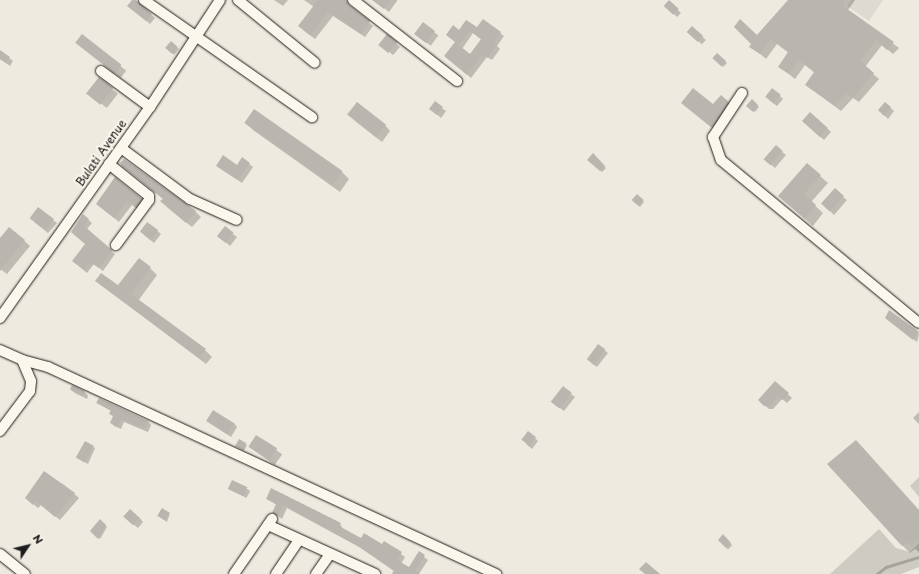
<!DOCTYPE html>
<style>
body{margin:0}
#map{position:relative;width:919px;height:574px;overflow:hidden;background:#eeeadf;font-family:"Playpen Sans",sans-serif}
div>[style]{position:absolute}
.built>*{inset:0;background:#dedad1}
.green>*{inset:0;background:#ceccc2}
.shadow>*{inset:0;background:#0003;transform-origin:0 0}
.stream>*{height:2.5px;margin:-1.25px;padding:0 1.25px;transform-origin:1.25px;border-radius:1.25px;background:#a6a39d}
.building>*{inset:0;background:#b9b6af;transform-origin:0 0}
.roads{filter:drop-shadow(0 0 1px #1c1c1c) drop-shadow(0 0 1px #1c1c1c)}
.minor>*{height:10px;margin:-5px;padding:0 5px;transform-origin:5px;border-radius:5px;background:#fbf7ec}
span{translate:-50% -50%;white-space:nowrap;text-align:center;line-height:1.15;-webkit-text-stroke:4px #fbf7ec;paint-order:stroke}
.street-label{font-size:12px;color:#1c1c1c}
.north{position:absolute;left:8px;top:526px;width:40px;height:40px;-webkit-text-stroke:3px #fbf7ec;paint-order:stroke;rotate:55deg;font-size:11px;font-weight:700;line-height:16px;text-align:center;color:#1c1c1c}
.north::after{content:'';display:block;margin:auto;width:14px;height:18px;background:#1c1c1c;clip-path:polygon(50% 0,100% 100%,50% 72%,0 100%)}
</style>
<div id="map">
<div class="built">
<div style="clip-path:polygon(851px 0,883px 0,869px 21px,847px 6px)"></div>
</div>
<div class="green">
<div style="clip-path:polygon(919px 477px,919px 497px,910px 486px)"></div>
<div style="clip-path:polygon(879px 529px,896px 548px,910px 552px,919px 543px,919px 567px,901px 574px,830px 574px)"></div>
</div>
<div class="shadow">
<div style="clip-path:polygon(133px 0,155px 18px,150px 24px,132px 9px)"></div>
<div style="clip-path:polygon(274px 0,288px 0,283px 6px)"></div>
<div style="clip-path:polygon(304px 0,342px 0,373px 26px,365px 37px,333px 16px,315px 39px,303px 30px,314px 7px)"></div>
<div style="clip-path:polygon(374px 0,397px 0,397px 1px,389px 12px)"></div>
<div style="clip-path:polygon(790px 0,855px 0,848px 10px,899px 48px,893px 54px,882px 45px,865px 67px,879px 79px,859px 102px,853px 98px,841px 111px,806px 85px,815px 73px,805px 65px,795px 79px,780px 67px,789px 53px,777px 44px,766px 59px,751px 46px)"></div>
<div style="clip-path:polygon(669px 2px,681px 13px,677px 17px,666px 6px)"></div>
<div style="clip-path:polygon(evenodd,483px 20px,504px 36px,497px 46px,500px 49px,492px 60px,487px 57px,471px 78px,446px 56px,456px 42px,459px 31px,477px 29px,483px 20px,473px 33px,482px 40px,470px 55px,462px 49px,473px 33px)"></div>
<div style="left:423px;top:24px;width:19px;height:13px;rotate:36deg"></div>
<div style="left:692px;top:27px;width:19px;height:6px;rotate:43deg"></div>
<div style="left:82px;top:35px;width:57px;height:9px;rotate:39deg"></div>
<div style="clip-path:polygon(171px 43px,179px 49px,174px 55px,167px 48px)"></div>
<div style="clip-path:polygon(396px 43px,400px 47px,393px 55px,384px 48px)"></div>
<div style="clip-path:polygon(0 51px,13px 61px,10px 66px,0 59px)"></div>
<div style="clip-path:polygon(717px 54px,727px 63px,723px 67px,714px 58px)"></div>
<div style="left:99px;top:79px;width:24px;height:18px;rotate:38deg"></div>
<div style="clip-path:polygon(780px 96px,783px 99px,777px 106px,769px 100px)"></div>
<div style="clip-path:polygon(752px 100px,759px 107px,755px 112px,747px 106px)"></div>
<div style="clip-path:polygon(728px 102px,733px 108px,717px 132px,682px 103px,713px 105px)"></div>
<div style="clip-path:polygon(435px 103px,446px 111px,441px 118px,434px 112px)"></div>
<div style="clip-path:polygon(885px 103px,894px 111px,888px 119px,879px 110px)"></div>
<div style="clip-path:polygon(255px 110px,342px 172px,349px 179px,340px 192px,253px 130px,246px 123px)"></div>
<div style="clip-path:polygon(354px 120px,385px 125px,390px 131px,382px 142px)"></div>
<div style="clip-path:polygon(807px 125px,827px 128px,831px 132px,824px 140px)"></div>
<div style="clip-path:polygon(776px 147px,786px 155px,775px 168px,769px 163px)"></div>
<div style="clip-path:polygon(593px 155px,606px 168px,602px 172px,588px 160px)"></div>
<div style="clip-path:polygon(243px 159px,253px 167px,242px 183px,221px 169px,237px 166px)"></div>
<div style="clip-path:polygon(820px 176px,828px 183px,811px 202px,823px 213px,813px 226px,779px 196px)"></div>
<div style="clip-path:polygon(637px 195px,644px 202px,640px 207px,632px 200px)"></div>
<div style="clip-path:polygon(843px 197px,847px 200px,834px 215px,823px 204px)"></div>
<div style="clip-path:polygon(141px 199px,145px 204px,140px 211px,132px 205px,119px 222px,97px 204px)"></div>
<div style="clip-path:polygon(167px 207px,196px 212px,201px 217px,192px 227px)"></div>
<div style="clip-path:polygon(84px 216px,92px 223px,87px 229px,115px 254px,103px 271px,94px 264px,87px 273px,73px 261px,86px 244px,75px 235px)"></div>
<div style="clip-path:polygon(53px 220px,57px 223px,48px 233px,34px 222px)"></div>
<div style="clip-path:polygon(147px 223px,161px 234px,154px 243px,144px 235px)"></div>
<div style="clip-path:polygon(10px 228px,30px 246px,7px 274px,0 269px,0 240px)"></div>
<div style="clip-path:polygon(233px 234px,237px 237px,230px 246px,222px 239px)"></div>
<div style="clip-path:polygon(150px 268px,157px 275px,138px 301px,205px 350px,212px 357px,206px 364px,96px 281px,119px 287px)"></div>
<div style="clip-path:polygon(889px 311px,919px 334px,917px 342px,886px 318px)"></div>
<div style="clip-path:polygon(598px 345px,608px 353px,597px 367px,591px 363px)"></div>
<div style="clip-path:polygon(775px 382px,792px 398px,787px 403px,782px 399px,773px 409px,769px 409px,763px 404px)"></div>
<div style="clip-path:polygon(73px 387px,85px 392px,88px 396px,87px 399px,75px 393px,71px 390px)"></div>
<div style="clip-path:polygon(571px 394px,575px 397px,564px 411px,556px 405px)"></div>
<div style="clip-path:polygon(97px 403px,148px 421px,151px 425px,148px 432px,124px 422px,121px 429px,114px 426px,111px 423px,114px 417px,111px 411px)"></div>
<div style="clip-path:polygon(919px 412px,919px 424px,913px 418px)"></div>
<div style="clip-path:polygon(207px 421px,234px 423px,237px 427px,231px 437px)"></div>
<div style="left:256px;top:436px;width:32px;height:13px;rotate:35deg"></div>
<div style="clip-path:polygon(535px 438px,538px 441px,532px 449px,526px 444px)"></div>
<div style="clip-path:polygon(240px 440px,247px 445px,244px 451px,236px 446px)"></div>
<div style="clip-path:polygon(85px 442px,95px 448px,88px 464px,81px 460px)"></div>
<div style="left:233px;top:481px;width:20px;height:8px;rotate:30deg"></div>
<div style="clip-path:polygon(63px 484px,79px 498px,60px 520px,41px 505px,38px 508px,31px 502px)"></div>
<div style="clip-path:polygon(267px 499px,340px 524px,343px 529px,361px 539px,382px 545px,384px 542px,405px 557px,401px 564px,409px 569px,419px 553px,428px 560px,419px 574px,398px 574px,361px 548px,287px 508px,282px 519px,273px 512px,277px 505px)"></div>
<div style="clip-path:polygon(919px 511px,919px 552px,915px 549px,910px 553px,902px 545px)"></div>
<div style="clip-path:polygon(170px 513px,167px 522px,160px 517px)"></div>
<div style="clip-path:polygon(140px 518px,143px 522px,138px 528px,128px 520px)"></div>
<div style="clip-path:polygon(100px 521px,107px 527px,100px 539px,91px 531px)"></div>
<div style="left:723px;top:536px;width:13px;height:6px;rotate:45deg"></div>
</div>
<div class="stream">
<div style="left:877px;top:574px;width:11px;rotate:-38deg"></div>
<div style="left:886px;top:567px;width:34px;rotate:-17deg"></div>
</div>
<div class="building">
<div style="clip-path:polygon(132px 0,136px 0,152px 14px,146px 21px,127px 6px)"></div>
<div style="clip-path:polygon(318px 0,347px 0,349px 5px,370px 21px,361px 34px,328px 12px,310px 35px,298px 26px)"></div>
<div style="clip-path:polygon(372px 0,390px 0,384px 9px)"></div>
<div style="left:669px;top:0;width:13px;height:8px;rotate:42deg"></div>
<div style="clip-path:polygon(788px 0,845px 0,843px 6px,894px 42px,887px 50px,876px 40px,860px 61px,874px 73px,853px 98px,847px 93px,835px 106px,805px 85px,814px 72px,799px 60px,789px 74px,778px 67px,788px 52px,771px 39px,760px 54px,749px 47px,751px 44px,734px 27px,740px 19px,757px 35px)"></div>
<div style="clip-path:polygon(483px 19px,501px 32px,494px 42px,497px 45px,488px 58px,483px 54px,467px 75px,444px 56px,455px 42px,470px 54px,481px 39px,470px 31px,459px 45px,446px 35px,453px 25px,459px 30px,466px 20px,477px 27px)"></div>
<div style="left:423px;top:22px;width:15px;height:15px;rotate:37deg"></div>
<div style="left:692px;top:26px;width:15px;height:8px;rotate:42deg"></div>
<div style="left:82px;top:34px;width:50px;height:11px;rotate:38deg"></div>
<div style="left:387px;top:34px;width:13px;height:14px;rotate:39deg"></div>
<div style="left:171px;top:41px;width:9px;height:9px;rotate:41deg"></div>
<div style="clip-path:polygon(0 50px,10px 57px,6px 63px,0 59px)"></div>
<div style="left:717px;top:53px;width:12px;height:7px;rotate:42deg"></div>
<div style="left:99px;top:77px;width:18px;height:21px;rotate:38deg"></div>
<div style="clip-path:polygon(693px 88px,713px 104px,721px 95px,729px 102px,711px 127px,681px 103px)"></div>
<div style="left:772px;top:88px;width:11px;height:11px;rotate:38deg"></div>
<div style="clip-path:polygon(752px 99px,758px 105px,753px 112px,746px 106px)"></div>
<div style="left:435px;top:101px;width:10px;height:10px;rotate:37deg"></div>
<div style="left:357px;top:102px;width:37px;height:16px;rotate:38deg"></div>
<div style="clip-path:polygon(885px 102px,891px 107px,884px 116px,878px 110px)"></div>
<div style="left:254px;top:109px;width:108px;height:17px;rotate:35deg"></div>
<div style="left:810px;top:112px;width:24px;height:12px;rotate:42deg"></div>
<div style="left:776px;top:145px;width:9px;height:19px;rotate:41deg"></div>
<div style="clip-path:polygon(593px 153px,605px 166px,600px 171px,587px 160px)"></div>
<div style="clip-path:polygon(223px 155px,237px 165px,242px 157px,250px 163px,238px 180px,216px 166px)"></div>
<div style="clip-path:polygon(124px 159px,196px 211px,186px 223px,160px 201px,163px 199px,122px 166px,120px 163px)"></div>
<div style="clip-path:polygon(807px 163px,821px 175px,804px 194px,816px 205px,805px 219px,778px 196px)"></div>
<div style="clip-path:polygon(115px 177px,142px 199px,136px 207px,127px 201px,114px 218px,96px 204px)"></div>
<div style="left:835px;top:188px;width:12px;height:21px;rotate:42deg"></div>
<div style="left:637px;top:194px;width:9px;height:8px;rotate:41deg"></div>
<div style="left:38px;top:207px;width:20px;height:14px;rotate:37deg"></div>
<div style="clip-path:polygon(83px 214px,89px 219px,84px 226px,112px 250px,99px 268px,90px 262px,84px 270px,72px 261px,85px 244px,71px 232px)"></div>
<div style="left:147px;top:222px;width:14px;height:12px;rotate:36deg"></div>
<div style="left:225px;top:226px;width:11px;height:13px;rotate:38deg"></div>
<div style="clip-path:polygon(9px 227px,25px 240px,0 271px,0 238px)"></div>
<div style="clip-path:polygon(139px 258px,151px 267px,131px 294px,206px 349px,199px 358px,95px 281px,101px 273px,118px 285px)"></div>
<div style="clip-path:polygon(889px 310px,919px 332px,913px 340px,885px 318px)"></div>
<div style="left:598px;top:344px;width:9px;height:19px;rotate:36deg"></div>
<div style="clip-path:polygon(775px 381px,789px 393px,783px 400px,778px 396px,769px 406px,764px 406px,758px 400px)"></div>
<div style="left:72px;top:385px;width:14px;height:5px;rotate:25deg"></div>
<div style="left:563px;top:386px;width:11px;height:20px;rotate:38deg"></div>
<div style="clip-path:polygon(99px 398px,148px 421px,144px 429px,121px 419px,118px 426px,110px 423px,113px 416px,109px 414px,111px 410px,96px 403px)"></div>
<div style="left:213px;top:410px;width:25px;height:13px;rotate:32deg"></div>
<div style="left:528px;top:431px;width:10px;height:11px;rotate:37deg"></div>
<div style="left:256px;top:435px;width:25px;height:14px;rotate:32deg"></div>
<div style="clip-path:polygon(239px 439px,246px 443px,243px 450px,235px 446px)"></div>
<div style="clip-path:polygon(856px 440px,919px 510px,919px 539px,912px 546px,907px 542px,902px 546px,827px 464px)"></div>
<div style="left:85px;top:441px;width:10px;height:19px;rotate:29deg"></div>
<div style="clip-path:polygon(44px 471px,75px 493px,55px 517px,36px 501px,33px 505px,25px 498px)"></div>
<div style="left:232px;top:480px;width:17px;height:10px;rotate:25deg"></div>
<div style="clip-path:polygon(271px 488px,341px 523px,339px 526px,361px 538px,364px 533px,382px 544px,384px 541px,402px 552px,397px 560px,409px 567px,419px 551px,425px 555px,415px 571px,420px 574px,392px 574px,394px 570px,356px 545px,283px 505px,278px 516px,272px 513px,276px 504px,266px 499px)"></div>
<div style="left:162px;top:508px;width:9px;height:9px;rotate:32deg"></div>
<div style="left:130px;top:509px;width:13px;height:10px;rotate:42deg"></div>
<div style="clip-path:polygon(100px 519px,106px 525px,98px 539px,90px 531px)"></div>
<div style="clip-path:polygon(723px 534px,731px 543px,726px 548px,718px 540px)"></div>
<div style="clip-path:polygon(646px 562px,660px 574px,645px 574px,639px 569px)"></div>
</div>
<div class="roads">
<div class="minor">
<div style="left:144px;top:0;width:205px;rotate:34.9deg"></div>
<div style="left:238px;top:0;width:99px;rotate:39.3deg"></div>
<div style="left:353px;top:0;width:132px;rotate:37.9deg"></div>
<div style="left:101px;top:71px;width:61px;rotate:36.3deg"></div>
<div style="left:742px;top:93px;width:53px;rotate:123.4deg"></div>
<div style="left:713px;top:137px;width:24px;rotate:71deg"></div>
<div style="left:721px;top:160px;width:256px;rotate:39.5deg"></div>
<div style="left:121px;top:148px;width:86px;rotate:36.5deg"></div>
<div style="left:190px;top:199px;width:51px;rotate:24.1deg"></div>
<div style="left:109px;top:164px;width:51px;rotate:38.7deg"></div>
<div style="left:149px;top:196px;width:4px;rotate:90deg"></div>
<div style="left:149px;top:200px;width:56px;rotate:126.3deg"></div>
<div style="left:0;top:318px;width:259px;rotate:-54.6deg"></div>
<div style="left:150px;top:107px;width:128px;rotate:-56.8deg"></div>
<div style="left:0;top:350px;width:24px;rotate:24deg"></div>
<div style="left:22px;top:360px;width:27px;rotate:15deg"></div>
<div style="left:48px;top:367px;width:494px;rotate:24.8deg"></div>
<div style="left:0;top:431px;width:50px;rotate:-53.1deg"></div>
<div style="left:30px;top:391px;width:10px;rotate:-84deg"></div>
<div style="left:31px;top:381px;width:23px;rotate:-113deg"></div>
<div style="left:268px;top:525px;width:118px;rotate:24.6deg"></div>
<div style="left:0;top:554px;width:32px;rotate:39deg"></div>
<div style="left:234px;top:574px;width:67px;rotate:-55.4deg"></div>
<div style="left:276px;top:574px;width:41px;rotate:-55.9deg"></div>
<div style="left:316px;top:574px;width:24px;rotate:-55deg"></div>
</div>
</div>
<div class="street-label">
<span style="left:101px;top:153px;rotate:-55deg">Bulati Avenue</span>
</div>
<div class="north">N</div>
</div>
